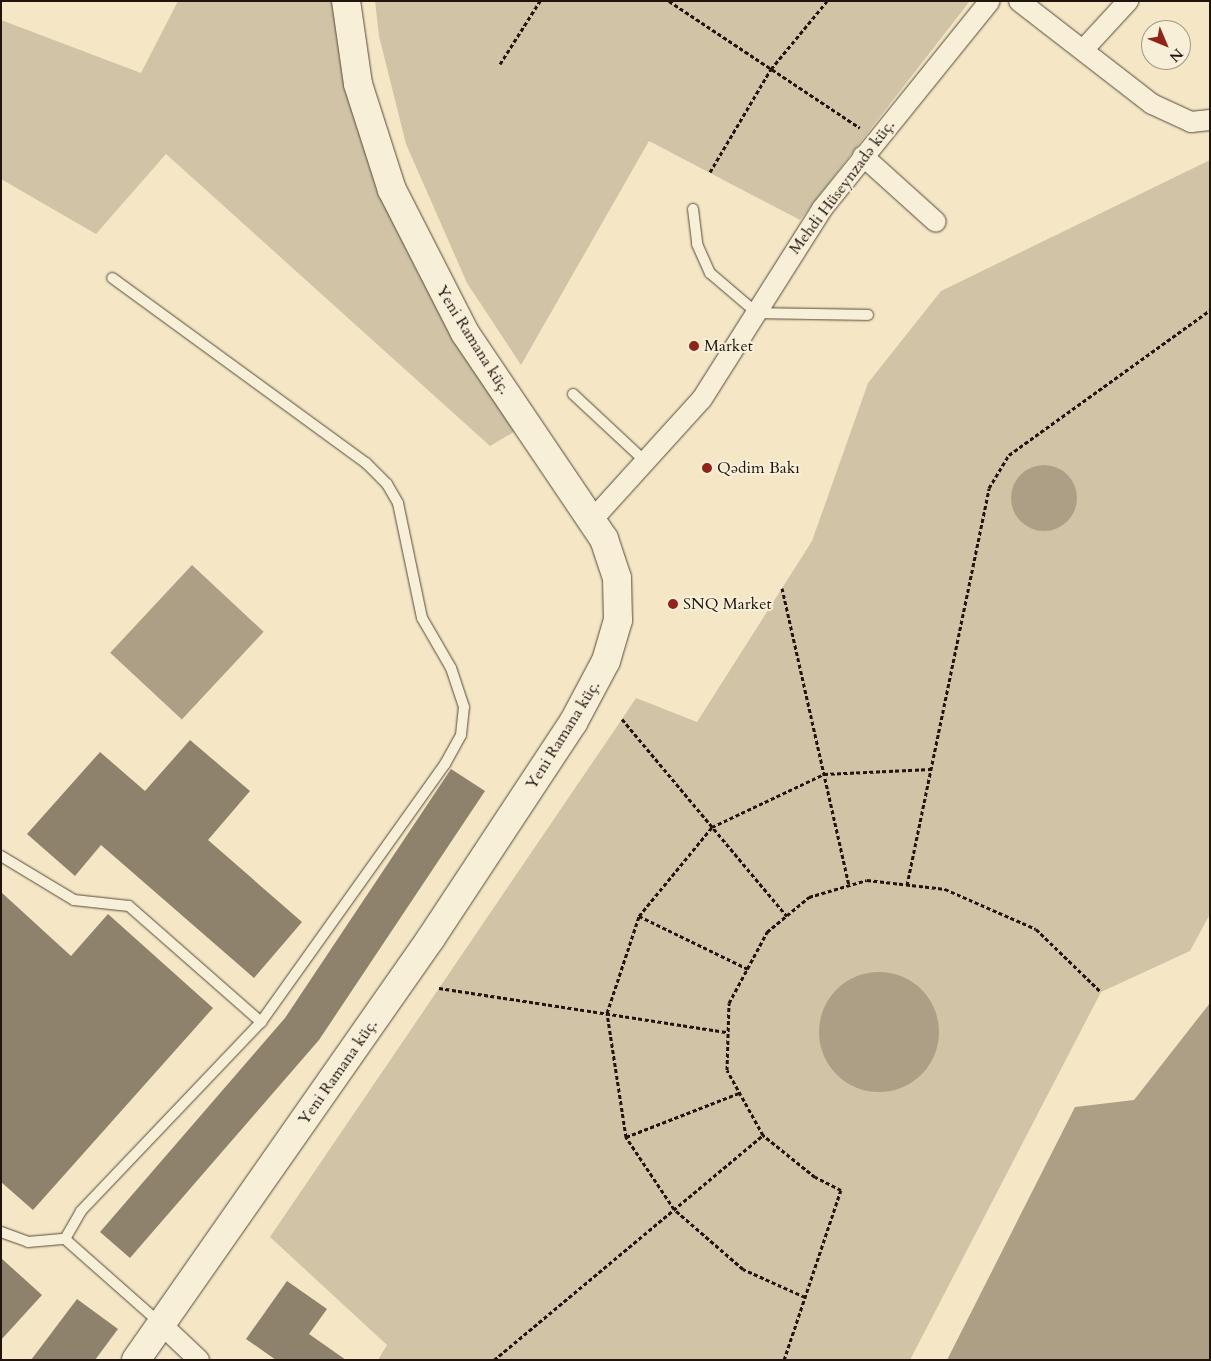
<!DOCTYPE html>
<meta charset="utf-8">
<style>
body{margin:0}
#map{position:relative;width:1211px;height:1361px;overflow:hidden;background:#f5e7c5;font-family:Cardo,serif}
div>[style]{position:absolute}
.green>*{inset:0;background:#d1c3a6}
.water>*{inset:0;background:#ad9f86;transform-origin:0 0}
.round{border-radius:50%}
.building>*{inset:0;background:#8f826d}
.path>*{height:3px;margin-top:-1.5px;transform-origin:0;background:repeating-linear-gradient(90deg,#20140d 0 4px,transparent 0 6.5px)}
.roads{filter:drop-shadow(0 0 1px #55493b) drop-shadow(0 0 1px #55493b)}
.lane>*{height:10px;margin:-5px;padding:0 5px;transform-origin:5px;border-radius:5px;background:#f8efd9}
.street>*{height:20px;margin:-10px;padding:0 10px;transform-origin:10px;border-radius:10px;background:#f8efd9}
.secondary>*{height:28px;margin:-14px;padding:0 14px;transform-origin:14px;border-radius:14px;background:#f8efd9}
.dots>*{width:14px;height:14px;translate:-50% -50%;box-sizing:border-box;border:2px solid #f8efd9;border-radius:50%}
span{translate:-50% -50%;white-space:nowrap;text-align:center;line-height:1.15;-webkit-text-stroke:4px #f8efd9;paint-order:stroke}
.street-label{font-size:16px;color:#20140d}
.poi-label{font-size:16px;color:#20140d}
.left{translate:0 -50%;text-align:left}
.frame{position:absolute;inset:0;border:2px solid #20140d;pointer-events:none}
.north{position:absolute;left:1141px;top:20px;width:50px;height:50px;box-sizing:border-box;background:#f8efd9;border:1px solid #a29787;border-radius:50%;rotate:135deg;font-size:14px;font-weight:700;line-height:20px;text-align:center;color:#20140d}
.north::after{content:'';display:block;margin:auto;width:18px;height:22px;background:#8f2418;clip-path:polygon(50% 0,100% 100%,50% 72%,0 100%)}
</style>
<div id="map">
<div class="green">
<div style="clip-path:polygon(178px 1px,335px 1px,387px 206px,416px 269px,514px 432px,490px 446px,166px 154px,96px 234px,1px 179px,1px 20px,141px 73px)"></div>
<div style="clip-path:polygon(375px 1px,970px 1px,800px 220px,649px 141px,521px 365px,467px 283px,406px 144px,379px 36px)"></div>
<div style="clip-path:polygon(1210px 160px,1210px 914px,1190px 951px,1101px 992px,910px 1360px,378px 1360px,387px 1345px,270px 1237px,622px 719px,636px 698px,697px 722px,812px 541px,868px 383px,941px 291px)"></div>
</div>
<div class="water">
<div class="round" style="left:1011px;top:465px;width:66px;height:66px"></div>
<div style="left:192px;top:565px;width:98px;height:120px;rotate:43deg"></div>
<div class="round" style="left:819px;top:972px;width:120px;height:120px"></div>
<div style="clip-path:polygon(1210px 1003px,1210px 1360px,947px 1360px,1075px 1107px,1134px 1100px)"></div>
</div>
<div class="building">
<div style="clip-path:polygon(190px 740px,250px 791px,208px 840px,302px 922px,254px 978px,101px 845px,75px 876px,27px 834px,100px 752px,145px 791px)"></div>
<div style="clip-path:polygon(451px 769px,485px 791px,319px 1040px,130px 1258px,100px 1232px,285px 1018px)"></div>
<div style="clip-path:polygon(1px 892px,71px 956px,108px 914px,213px 1008px,33px 1210px,1px 1182px)"></div>
<div style="clip-path:polygon(1px 1258px,42px 1295px,1px 1340px)"></div>
<div style="clip-path:polygon(287px 1281px,327px 1309px,309px 1334px,346px 1360px,276px 1360px,246px 1339px)"></div>
<div style="clip-path:polygon(77px 1299px,118px 1329px,95px 1360px,31px 1360px)"></div>
</div>
<div class="path">
<div style="left:669px;top:1px;width:229px;rotate:33.6deg"></div>
<div style="left:500px;top:64px;width:75px;rotate:-57.6deg"></div>
<div style="left:710px;top:172px;width:120px;rotate:-59.4deg"></div>
<div style="left:771px;top:69px;width:88px;rotate:-50.5deg"></div>
<div style="left:782px;top:588px;width:304px;rotate:77.3deg"></div>
<div style="left:622px;top:719px;width:257px;rotate:50.1deg"></div>
<div style="left:907px;top:885px;width:405px;rotate:-78.3deg"></div>
<div style="left:989px;top:488px;width:39px;rotate:-59deg"></div>
<div style="left:1009px;top:455px;width:248px;rotate:-35.8deg"></div>
<div style="left:639px;top:916px;width:121px;rotate:25.9deg"></div>
<div style="left:439px;top:988px;width:292px;rotate:8.7deg"></div>
<div style="left:626px;top:1137px;width:121px;rotate:-21.3deg"></div>
<div style="left:805px;top:1297px;width:68px;rotate:-155.7deg"></div>
<div style="left:743px;top:1269px;width:91px;rotate:-139deg"></div>
<div style="left:674px;top:1209px;width:87px;rotate:-123.7deg"></div>
<div style="left:626px;top:1137px;width:125px;rotate:-98.7deg"></div>
<div style="left:607px;top:1013px;width:102px;rotate:-71.7deg"></div>
<div style="left:639px;top:916px;width:115px;rotate:-50.6deg"></div>
<div style="left:712px;top:827px;width:124px;rotate:-25.3deg"></div>
<div style="left:824px;top:774px;width:107px;rotate:-2.7deg"></div>
<div style="left:494px;top:1360px;width:351px;rotate:-39.9deg"></div>
<div style="left:784px;top:1360px;width:179px;rotate:-71.5deg"></div>
<div style="left:841px;top:1190px;width:29px;rotate:-153deg"></div>
<div style="left:815px;top:1177px;width:67px;rotate:-141.1deg"></div>
<div style="left:763px;top:1135px;width:74px;rotate:-119deg"></div>
<div style="left:727px;top:1070px;width:67px;rotate:-88.3deg"></div>
<div style="left:729px;top:1003px;width:81px;rotate:-61.8deg"></div>
<div style="left:767px;top:932px;width:55px;rotate:-39.8deg"></div>
<div style="left:809px;top:897px;width:60px;rotate:-16.3deg"></div>
<div style="left:867px;top:880px;width:79px;rotate:6.6deg"></div>
<div style="left:945px;top:889px;width:99px;rotate:23.7deg"></div>
<div style="left:1036px;top:929px;width:91px;rotate:44.1deg"></div>
</div>
<div class="roads">
<div class="lane">
<div style="left:693px;top:209px;width:35px;rotate:83deg"></div>
<div style="left:697px;top:244px;width:32px;rotate:66deg"></div>
<div style="left:710px;top:273px;width:62px;rotate:40.4deg"></div>
<div style="left:757px;top:313px;width:111px;rotate:1deg"></div>
<div style="left:573px;top:394px;width:101px;rotate:43deg"></div>
<div style="left:1px;top:856px;width:85px;rotate:31.1deg"></div>
<div style="left:74px;top:900px;width:55px;rotate:6.2deg"></div>
<div style="left:129px;top:906px;width:176px;rotate:41.3deg"></div>
<div style="left:1px;top:1232px;width:29px;rotate:20deg"></div>
<div style="left:28px;top:1242px;width:37px;rotate:-5deg"></div>
<div style="left:65px;top:1239px;width:128px;rotate:41.5deg"></div>
<div style="left:65px;top:1239px;width:32px;rotate:-60deg"></div>
<div style="left:81px;top:1211px;width:261px;rotate:-46.4deg"></div>
<div style="left:261px;top:1022px;width:317px;rotate:-54.5deg"></div>
<div style="left:445px;top:764px;width:33px;rotate:-61deg"></div>
<div style="left:461px;top:735px;width:28px;rotate:-84deg"></div>
<div style="left:464px;top:707px;width:41px;rotate:-108.4deg"></div>
<div style="left:451px;top:668px;width:58px;rotate:-120.1deg"></div>
<div style="left:422px;top:618px;width:117px;rotate:-101.8deg"></div>
<div style="left:398px;top:503px;width:22px;rotate:-120deg"></div>
<div style="left:387px;top:484px;width:30px;rotate:-135deg"></div>
<div style="left:366px;top:463px;width:314px;rotate:-143.9deg"></div>
</div>
<div class="street">
<div style="left:1019px;top:1px;width:168px;rotate:37.8deg"></div>
<div style="left:1152px;top:104px;width:43px;rotate:24.8deg"></div>
<div style="left:1191px;top:122px;width:19px;rotate:-6deg"></div>
<div style="left:1083px;top:50px;width:67px;rotate:-47.4deg"></div>
<div style="left:863px;top:156px;width:98px;rotate:42.1deg"></div>
<div style="left:593px;top:519px;width:162px;rotate:-47.8deg"></div>
<div style="left:702px;top:399px;width:225px;rotate:-57.7deg"></div>
<div style="left:822px;top:209px;width:267px;rotate:-51.1deg"></div>
<div style="left:162px;top:1325px;width:51px;rotate:43.4deg"></div>
</div>
<div class="secondary">
<div style="left:136px;top:1360px;width:515px;rotate:-55.04deg"></div>
<div style="left:431px;top:938px;width:258px;rotate:-56.6deg"></div>
<div style="left:573px;top:723px;width:70px;rotate:-62deg"></div>
<div style="left:606px;top:661px;width:43px;rotate:-73.7deg"></div>
<div style="left:618px;top:620px;width:42px;rotate:-91.4deg"></div>
<div style="left:617px;top:578px;width:41px;rotate:-108.4deg"></div>
<div style="left:604px;top:539px;width:249px;rotate:-124deg"></div>
<div style="left:465px;top:333px;width:161px;rotate:-117deg"></div>
<div style="left:392px;top:190px;width:111px;rotate:-107.8deg"></div>
<div style="left:358px;top:84px;width:84px;rotate:-98.2deg"></div>
</div>
</div>
<div class="dots">
<div style="left:694px;top:346px;background:#8f2418"></div>
<div style="left:707px;top:468px;background:#8f2418"></div>
<div style="left:673px;top:604px;background:#8f2418"></div>
</div>
<div class="street-label">
<span style="left:842px;top:187px;rotate:-53deg">Mehdi Hüseynzadə küç.</span>
<span style="left:473px;top:340px;rotate:58deg">Yeni Ramana küç.</span>
<span style="left:563px;top:735px;rotate:-58deg">Yeni Ramana küç.</span>
<span style="left:338px;top:1072px;rotate:-55deg">Yeni Ramana küç.</span>
</div>
<div class="poi-label">
<span class="left" style="left:704px;top:346px">Market</span>
<span class="left" style="left:717px;top:468px">Qədim Bakı</span>
<span class="left" style="left:683px;top:604px">SNQ Market</span>
</div>
<div class="frame"></div>
<div class="north">N</div>
</div>
